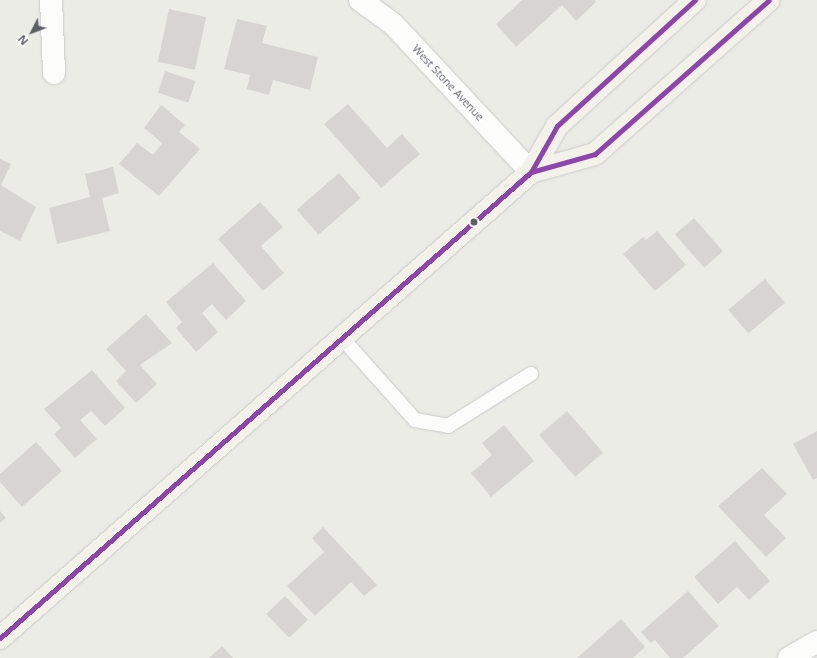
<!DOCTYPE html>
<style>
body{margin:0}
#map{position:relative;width:817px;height:658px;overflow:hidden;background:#ecece7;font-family:"Open Sans",sans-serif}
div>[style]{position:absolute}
.building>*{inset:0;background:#d6d5d2;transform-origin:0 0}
.roads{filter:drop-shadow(0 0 1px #c9c9c9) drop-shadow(0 0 1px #c9c9c9)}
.lane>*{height:14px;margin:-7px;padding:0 7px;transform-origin:7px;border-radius:7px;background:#fcfcfb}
.street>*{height:22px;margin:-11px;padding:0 11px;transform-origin:11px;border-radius:11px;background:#fcfcfb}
.primary>*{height:22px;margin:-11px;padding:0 11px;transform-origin:11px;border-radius:11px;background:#f3f2e8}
.bus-1>*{height:5px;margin:-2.5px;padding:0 2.5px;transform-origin:2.5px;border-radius:2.5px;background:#8e44ad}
.dots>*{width:11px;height:11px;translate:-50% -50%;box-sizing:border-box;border:2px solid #fff;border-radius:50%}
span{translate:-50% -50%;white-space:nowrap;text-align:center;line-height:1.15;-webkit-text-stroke:4px #fff;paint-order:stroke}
.street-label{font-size:11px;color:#5c6065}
.north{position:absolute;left:12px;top:12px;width:40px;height:40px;-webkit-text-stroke:3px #fff;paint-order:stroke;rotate:228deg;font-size:11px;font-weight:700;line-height:16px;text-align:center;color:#5c6065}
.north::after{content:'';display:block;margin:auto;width:14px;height:18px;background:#5c6065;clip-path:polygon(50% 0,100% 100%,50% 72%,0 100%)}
</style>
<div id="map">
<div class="building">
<div style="clip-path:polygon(522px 0,595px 0,596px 2px,576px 21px,562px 5px,516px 47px,496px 24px)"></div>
<div style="left:169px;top:9px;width:38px;height:54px;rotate:12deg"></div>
<div style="clip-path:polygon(237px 19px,267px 26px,262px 43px,318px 57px,310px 90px,273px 80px,269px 95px,247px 89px,250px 75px,224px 69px)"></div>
<div style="left:165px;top:71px;width:32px;height:23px;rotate:18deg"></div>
<div style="clip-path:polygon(348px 104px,387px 148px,402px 134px,420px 154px,381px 188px,324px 124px)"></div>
<div style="clip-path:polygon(161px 105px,185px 125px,179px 132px,200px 149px,159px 196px,119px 164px,137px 143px,153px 155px,162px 143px,144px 128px)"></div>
<div style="clip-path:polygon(0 159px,11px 164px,1px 185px,36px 207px,20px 241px,0 231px)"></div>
<div style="clip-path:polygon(113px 167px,119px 193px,102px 198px,110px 231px,57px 244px,49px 208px,90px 197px,85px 174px)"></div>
<div style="left:339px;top:173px;width:33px;height:56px;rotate:49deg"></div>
<div style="clip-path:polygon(260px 202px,283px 227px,261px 246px,284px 273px,263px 291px,218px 239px)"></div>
<div style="left:694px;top:218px;width:44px;height:25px;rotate:49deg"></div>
<div style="clip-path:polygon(657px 231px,686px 265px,655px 291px,623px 254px,643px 237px,646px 240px)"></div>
<div style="clip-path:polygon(213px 263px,246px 301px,226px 320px,212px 304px,202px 313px,218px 332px,196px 352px,176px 328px,182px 322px,166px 302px)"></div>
<div style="left:765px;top:279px;width:31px;height:48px;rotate:50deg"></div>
<div style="clip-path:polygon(146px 314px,172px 343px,140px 365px,157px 384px,136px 403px,116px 381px,126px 371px,106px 349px)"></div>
<div style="clip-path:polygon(92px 370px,125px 408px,105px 426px,91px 411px,80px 420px,97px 439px,75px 458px,54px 434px,61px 428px,44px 409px)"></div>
<div style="left:567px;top:411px;width:55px;height:37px;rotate:49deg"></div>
<div style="clip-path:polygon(504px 425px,534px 461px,491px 497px,471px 473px,492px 455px,482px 443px)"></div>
<div style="clip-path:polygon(817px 431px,817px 478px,813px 480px,793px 444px)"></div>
<div style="clip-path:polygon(36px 442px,62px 471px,22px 507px,0 482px,0 474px)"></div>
<div style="clip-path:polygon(762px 468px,787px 494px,764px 515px,786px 538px,766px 557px,718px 506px)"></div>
<div style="clip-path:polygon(0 511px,6px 518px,0 523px)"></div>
<div style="clip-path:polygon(323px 527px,377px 585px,364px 596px,351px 582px,315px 616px,287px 586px,324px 552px,312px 538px)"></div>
<div style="clip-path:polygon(735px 541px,770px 581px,749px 600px,737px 587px,718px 604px,694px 577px)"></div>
<div style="clip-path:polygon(688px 591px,719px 626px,683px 658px,670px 658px,655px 640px,651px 643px,641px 632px)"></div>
<div style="left:285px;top:596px;width:33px;height:26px;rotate:46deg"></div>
<div style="clip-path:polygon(621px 619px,645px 647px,633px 658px,577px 658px)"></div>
<div style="clip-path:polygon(222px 646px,233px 658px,209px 658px)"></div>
</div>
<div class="roads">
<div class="lane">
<div style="left:342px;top:338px;width:110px;rotate:48.3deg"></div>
<div style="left:415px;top:420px;width:34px;rotate:10deg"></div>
<div style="left:448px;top:426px;width:98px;rotate:-32.1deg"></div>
</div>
<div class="street">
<div style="left:51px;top:0;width:73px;rotate:87.6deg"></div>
<div style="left:360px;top:0;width:41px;rotate:36deg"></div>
<div style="left:393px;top:24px;width:202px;rotate:47deg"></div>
<div style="left:789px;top:658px;width:32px;rotate:-30deg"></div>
</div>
<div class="primary">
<div style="left:531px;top:172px;width:66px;rotate:-15.7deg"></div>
<div style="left:595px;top:154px;width:232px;rotate:-41.5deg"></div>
<div style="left:0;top:638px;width:706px;rotate:-41.27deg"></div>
<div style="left:531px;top:172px;width:53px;rotate:-60.5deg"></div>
<div style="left:557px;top:126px;width:187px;rotate:-42.4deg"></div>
</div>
</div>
<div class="bus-1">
<div style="left:516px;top:185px;width:20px;rotate:-41deg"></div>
<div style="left:531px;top:172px;width:53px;rotate:-60.5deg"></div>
<div style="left:557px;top:126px;width:187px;rotate:-42.4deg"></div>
<div style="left:0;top:638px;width:706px;rotate:-41.27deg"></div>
<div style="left:531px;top:172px;width:66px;rotate:-15.7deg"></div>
<div style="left:595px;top:154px;width:232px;rotate:-41.5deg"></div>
</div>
<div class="dots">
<div style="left:474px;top:222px;background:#5c6065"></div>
</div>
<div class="street-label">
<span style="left:448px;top:83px;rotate:47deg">West Stone Avenue</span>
</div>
<div class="north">N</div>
</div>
